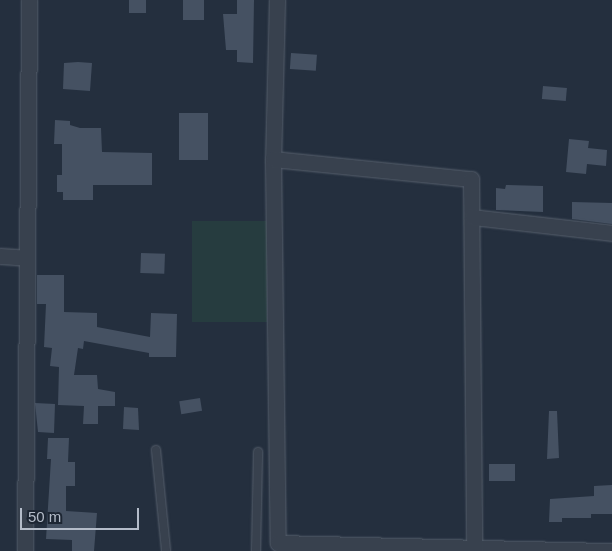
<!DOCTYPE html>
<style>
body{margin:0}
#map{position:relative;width:612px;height:551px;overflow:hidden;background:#242f3e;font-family:Helvetica,sans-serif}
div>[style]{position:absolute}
.green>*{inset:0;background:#263c3f;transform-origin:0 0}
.building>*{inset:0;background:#455162;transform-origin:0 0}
.roads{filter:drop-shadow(0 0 1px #565f6c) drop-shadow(0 0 1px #565f6c)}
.service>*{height:8px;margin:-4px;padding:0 4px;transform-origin:4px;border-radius:4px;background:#38414e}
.minor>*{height:15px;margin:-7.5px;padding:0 7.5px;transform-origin:7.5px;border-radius:7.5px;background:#38414e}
span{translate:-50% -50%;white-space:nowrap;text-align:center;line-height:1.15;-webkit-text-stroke:4.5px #1d2633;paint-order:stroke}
.scale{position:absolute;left:20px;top:508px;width:119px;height:22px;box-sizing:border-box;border:2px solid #b4bcc9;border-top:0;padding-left:6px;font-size:15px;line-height:18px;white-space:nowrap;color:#b4bcc9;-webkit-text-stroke:4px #1d2633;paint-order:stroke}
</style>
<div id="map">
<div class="green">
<div style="left:192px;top:221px;width:75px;height:101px"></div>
</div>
<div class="building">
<div style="left:129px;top:0;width:17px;height:13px"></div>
<div style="left:183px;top:0;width:21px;height:20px"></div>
<div style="clip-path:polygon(237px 0,254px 0,253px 63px,237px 62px,237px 50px,226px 50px,223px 14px,237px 14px)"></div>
<div style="left:291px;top:53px;width:26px;height:16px;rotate:4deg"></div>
<div style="clip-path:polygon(78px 62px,92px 63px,90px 91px,63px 89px,64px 63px)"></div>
<div style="left:543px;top:86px;width:24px;height:13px;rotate:5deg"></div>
<div style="left:179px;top:113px;width:29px;height:47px"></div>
<div style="clip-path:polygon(55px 120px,70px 121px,70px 125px,80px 128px,101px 128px,102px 152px,152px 153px,152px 185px,93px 185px,93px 200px,63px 200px,63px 192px,57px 192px,57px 175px,62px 175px,62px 144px,54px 144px)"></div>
<div style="clip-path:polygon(569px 139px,589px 141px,588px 148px,607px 150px,606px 166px,587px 164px,586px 174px,566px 172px)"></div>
<div style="clip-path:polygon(506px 185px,543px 186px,543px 212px,496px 210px,496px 188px,505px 189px)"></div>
<div style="clip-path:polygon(572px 202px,612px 203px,612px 224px,572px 219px)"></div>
<div style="left:141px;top:253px;width:24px;height:20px;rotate:2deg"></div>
<div style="clip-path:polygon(37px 275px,64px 275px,64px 312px,97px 313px,97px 327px,150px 337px,151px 313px,177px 314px,176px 357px,149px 357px,149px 353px,84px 341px,83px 349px,78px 348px,74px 375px,97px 375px,98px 389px,115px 392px,115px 406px,98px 406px,98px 424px,83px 424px,84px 406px,58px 405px,59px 367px,50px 366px,52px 348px,44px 347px,46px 304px,37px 304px)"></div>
<div style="left:200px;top:398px;width:13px;height:21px;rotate:81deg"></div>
<div style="clip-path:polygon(35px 403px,55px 404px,54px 433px,38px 432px)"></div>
<div style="clip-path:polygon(124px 407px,138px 408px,139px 430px,123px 429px)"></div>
<div style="clip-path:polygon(549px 411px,557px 411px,559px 458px,547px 459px)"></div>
<div style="clip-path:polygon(48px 438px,69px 438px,68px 462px,75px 462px,75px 486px,66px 486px,66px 511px,97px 513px,94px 551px,72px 551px,72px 540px,46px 539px,51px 459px,47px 459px)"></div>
<div style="left:515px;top:464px;width:17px;height:26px;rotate:90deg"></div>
<div style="clip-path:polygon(612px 485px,612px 514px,591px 514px,591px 518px,562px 518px,562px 522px,549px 522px,550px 499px,594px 496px,594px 486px)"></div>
</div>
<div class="roads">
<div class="service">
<div style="left:156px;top:450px;width:101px;rotate:84.3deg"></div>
<div style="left:256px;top:551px;width:99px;rotate:-88.8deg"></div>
</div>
<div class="minor">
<div style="left:277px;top:0;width:159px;rotate:91.4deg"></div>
<div style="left:273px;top:159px;width:384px;rotate:89.3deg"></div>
<div style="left:278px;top:543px;width:334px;rotate:1.4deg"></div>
<div style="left:273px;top:159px;width:199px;rotate:5.8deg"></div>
<div style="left:471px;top:179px;width:372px;rotate:89.5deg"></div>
<div style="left:472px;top:217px;width:141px;rotate:6.5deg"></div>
<div style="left:0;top:256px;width:26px;rotate:4deg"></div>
<div style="left:25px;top:551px;width:551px;rotate:-89.58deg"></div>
</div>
</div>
<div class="scale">50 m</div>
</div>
